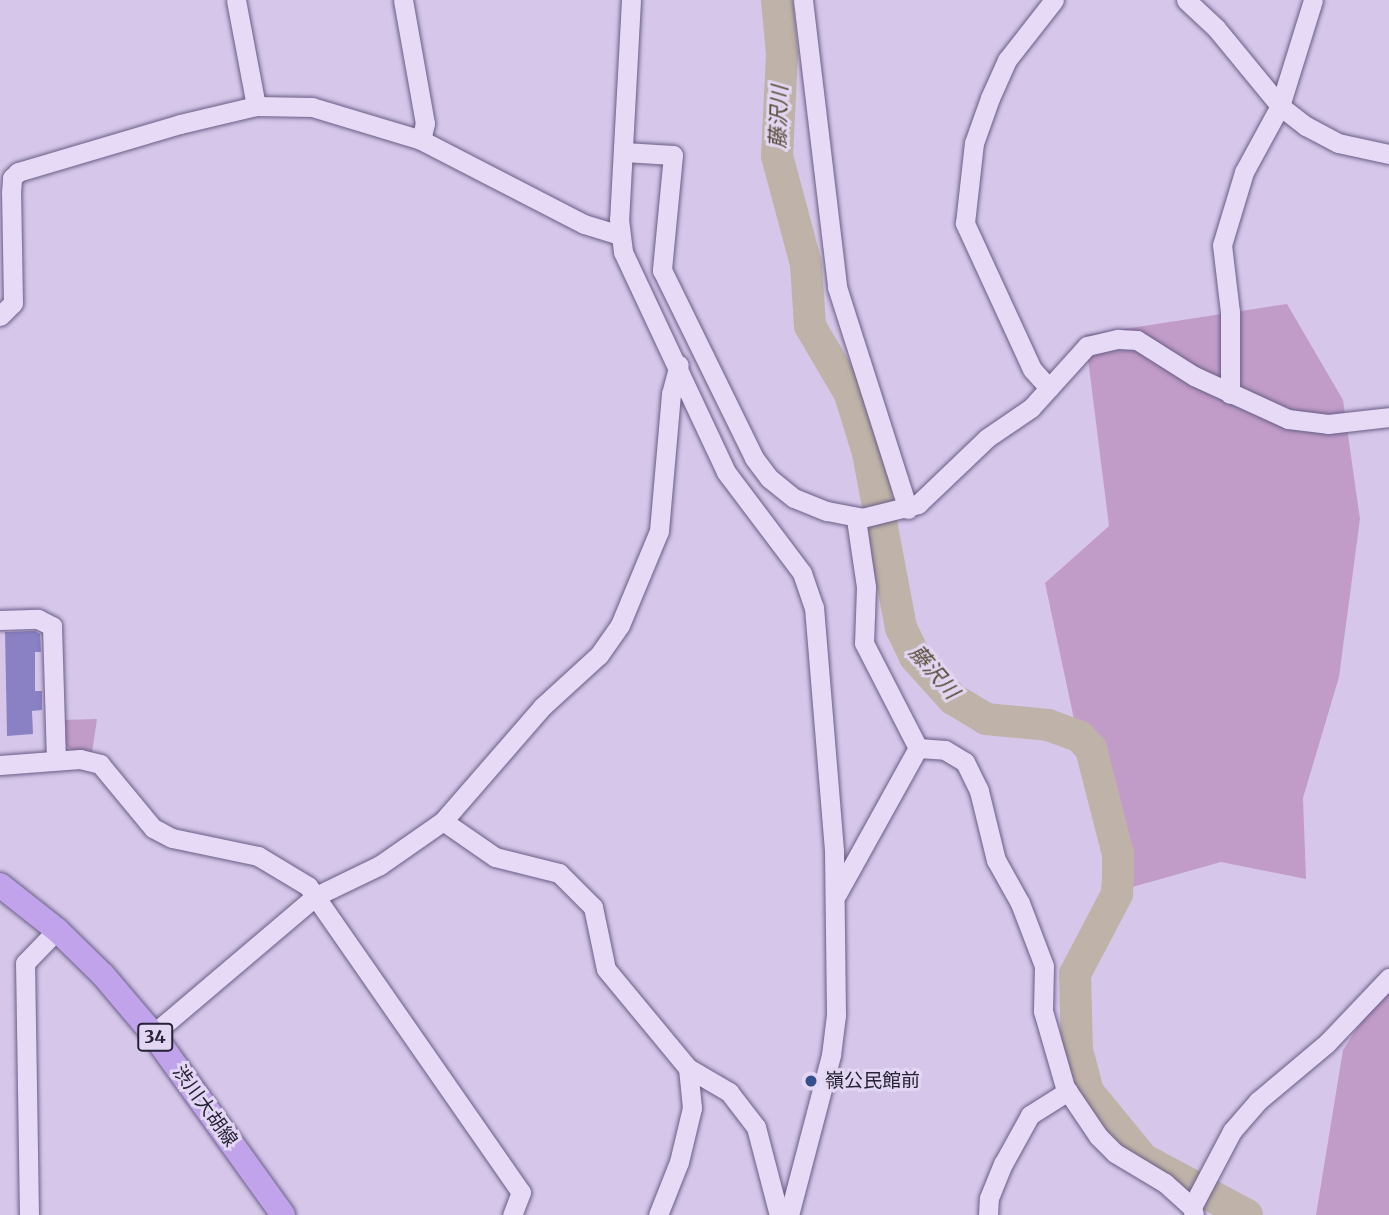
<!DOCTYPE html>
<meta charset="utf-8">
<style>
body{margin:0}
#map{position:relative;width:1389px;height:1215px;overflow:hidden;background:#d6c7ea;font-family:Merriweather,"Noto Sans JP",serif}
div>[style]{position:absolute}
.green>*{inset:0;background:#c19cc8}
.river>*{height:32px;margin:-16px;padding:0 16px;transform-origin:16px;border-radius:16px;background:#bfb2a8}
.building>*{inset:0;background:#8a81c5}
.roads{filter:drop-shadow(0 0 2px #685e85) drop-shadow(0 0 2px #685e85)}
.minor>*{height:19px;margin:-9.5px;padding:0 9.5px;transform-origin:9.5px;border-radius:9.5px;background:#e6daf6}
.major>*{height:24px;margin:-12px;padding:0 12px;transform-origin:12px;border-radius:12px;background:#c0a3ea}
.dots>*{width:19px;height:19px;translate:-50% -50%;box-sizing:border-box;border:4px solid #e2d6f3;border-radius:50%}
span{translate:-50% -50%;white-space:nowrap;text-align:center;line-height:1.15;-webkit-text-stroke:6px #e2d6f3;paint-order:stroke}
.shield-label span{padding:2px 5px;background:#e2d6f3;border:2px solid;border-radius:5px;-webkit-text-stroke-width:0}
.shield-label{font-size:18px;color:#252136;font-weight:700}
.poi-label{font-size:19px;color:#252136}
.left{translate:0 -50%;text-align:left}
.street-label{font-size:19px;color:#252136}
.water-label{font-size:21px;color:#554831;font-style:italic}
</style>
<div id="map">
<div class="green">
<div style="clip-path:polygon(1287px 304px,1343px 400px,1360px 519px,1339px 677px,1303px 798px,1306px 879px,1221px 862px,1111px 893px,1045px 583px,1109px 526px,1085px 335px)"></div>
<div style="clip-path:polygon(97px 719px,92px 753px,72px 751px,62px 741px,62px 720px)"></div>
<div style="clip-path:polygon(1389px 979px,1389px 1215px,1316px 1215px,1343px 1050px)"></div>
</div>
<div class="river">
<div style="left:777px;top:0;width:54px;rotate:84.7deg"></div>
<div style="left:782px;top:54px;width:102px;rotate:92.8deg"></div>
<div style="left:777px;top:156px;width:112px;rotate:75deg"></div>
<div style="left:806px;top:264px;width:62px;rotate:86.3deg"></div>
<div style="left:810px;top:326px;width:79px;rotate:59.5deg"></div>
<div style="left:850px;top:394px;width:62px;rotate:73deg"></div>
<div style="left:868px;top:453px;width:178px;rotate:79.3deg"></div>
<div style="left:901px;top:628px;width:32px;rotate:64deg"></div>
<div style="left:915px;top:657px;width:57px;rotate:47.9deg"></div>
<div style="left:953px;top:699px;width:39px;rotate:31deg"></div>
<div style="left:986px;top:719px;width:62px;rotate:5.5deg"></div>
<div style="left:1048px;top:725px;width:33px;rotate:20deg"></div>
<div style="left:1079px;top:736px;width:18px;rotate:47deg"></div>
<div style="left:1091px;top:749px;width:108px;rotate:75.6deg"></div>
<div style="left:1118px;top:854px;width:21px;rotate:90deg"></div>
<div style="left:1118px;top:875px;width:19px;rotate:93deg"></div>
<div style="left:1117px;top:894px;width:90px;rotate:117.7deg"></div>
<div style="left:1075px;top:974px;width:76px;rotate:88.5deg"></div>
<div style="left:1077px;top:1050px;width:43px;rotate:75.3deg"></div>
<div style="left:1088px;top:1092px;width:87px;rotate:50.6deg"></div>
<div style="left:1143px;top:1159px;width:118px;rotate:28.3deg"></div>
</div>
<div class="building">
<div style="clip-path:polygon(35px 631px,40px 634px,41px 652px,35px 652px,35px 691px,42px 691px,42px 710px,32px 711px,33px 734px,7px 736px,5px 632px)"></div>
</div>
<div class="roads">
<div class="minor">
<div style="left:236px;top:0;width:108px;rotate:79.3deg"></div>
<div style="left:403px;top:0;width:125px;rotate:79.9deg"></div>
<div style="left:425px;top:123px;width:17px;rotate:103deg"></div>
<div style="left:631px;top:0;width:219px;rotate:93.1deg"></div>
<div style="left:619px;top:219px;width:33px;rotate:83deg"></div>
<div style="left:623px;top:252px;width:243px;rotate:64.9deg"></div>
<div style="left:726px;top:472px;width:126px;rotate:53deg"></div>
<div style="left:802px;top:573px;width:36px;rotate:71deg"></div>
<div style="left:814px;top:607px;width:245px;rotate:85.3deg"></div>
<div style="left:834px;top:851px;width:164px;rotate:89.3deg"></div>
<div style="left:836px;top:1015px;width:40px;rotate:97.1deg"></div>
<div style="left:831px;top:1055px;width:165px;rotate:104.7deg"></div>
<div style="left:803px;top:0;width:289px;rotate:83.2deg"></div>
<div style="left:837px;top:287px;width:233px;rotate:72.3deg"></div>
<div style="left:1186px;top:0;width:41px;rotate:43deg"></div>
<div style="left:1216px;top:28px;width:101px;rotate:50.6deg"></div>
<div style="left:1280px;top:106px;width:33px;rotate:38deg"></div>
<div style="left:1306px;top:126px;width:36px;rotate:28deg"></div>
<div style="left:1338px;top:143px;width:52px;rotate:12.2deg"></div>
<div style="left:624px;top:152px;width:49px;rotate:3.5deg"></div>
<div style="left:673px;top:155px;width:116px;rotate:95.5deg"></div>
<div style="left:662px;top:270px;width:209px;rotate:63.9deg"></div>
<div style="left:754px;top:458px;width:25px;rotate:53deg"></div>
<div style="left:769px;top:478px;width:32px;rotate:39deg"></div>
<div style="left:794px;top:498px;width:35px;rotate:22deg"></div>
<div style="left:827px;top:511px;width:36px;rotate:11deg"></div>
<div style="left:862px;top:518px;width:58px;rotate:-14deg"></div>
<div style="left:918px;top:504px;width:95px;rotate:-43.7deg"></div>
<div style="left:987px;top:438px;width:53px;rotate:-34.3deg"></div>
<div style="left:1031px;top:408px;width:84px;rotate:-47.9deg"></div>
<div style="left:1087px;top:346px;width:32px;rotate:-13deg"></div>
<div style="left:1118px;top:339px;width:19px;rotate:3deg"></div>
<div style="left:1137px;top:340px;width:67px;rotate:32.3deg"></div>
<div style="left:1194px;top:376px;width:103px;rotate:24.6deg"></div>
<div style="left:1288px;top:419px;width:40px;rotate:7.1deg"></div>
<div style="left:1328px;top:424px;width:61px;rotate:-6.5deg"></div>
<div style="left:0;top:316px;width:18px;rotate:-45deg"></div>
<div style="left:13px;top:303px;width:110px;rotate:-91deg"></div>
<div style="left:11px;top:193px;width:15px;rotate:-86deg"></div>
<div style="left:12px;top:178px;width:8px;rotate:-45deg"></div>
<div style="left:18px;top:172px;width:169px;rotate:-16.5deg"></div>
<div style="left:180px;top:124px;width:78px;rotate:-13.3deg"></div>
<div style="left:256px;top:106px;width:56px;rotate:1deg"></div>
<div style="left:312px;top:107px;width:114px;rotate:16.8deg"></div>
<div style="left:421px;top:140px;width:183px;rotate:27.3deg"></div>
<div style="left:584px;top:224px;width:37px;rotate:17deg"></div>
<div style="left:1049px;top:388px;width:25px;rotate:-132deg"></div>
<div style="left:1032px;top:369px;width:161px;rotate:-114.7deg"></div>
<div style="left:965px;top:223px;width:81px;rotate:-83.6deg"></div>
<div style="left:974px;top:143px;width:48px;rotate:-70.4deg"></div>
<div style="left:990px;top:98px;width:42px;rotate:-65.9deg"></div>
<div style="left:1007px;top:60px;width:76px;rotate:-51.9deg"></div>
<div style="left:1230px;top:394px;width:82px;rotate:-90deg"></div>
<div style="left:1230px;top:312px;width:67px;rotate:-96.8deg"></div>
<div style="left:1222px;top:245px;width:76px;rotate:-73.2deg"></div>
<div style="left:1244px;top:172px;width:75px;rotate:-61.4deg"></div>
<div style="left:1280px;top:106px;width:111px;rotate:-72.7deg"></div>
<div style="left:856px;top:519px;width:69px;rotate:81.6deg"></div>
<div style="left:866px;top:587px;width:56px;rotate:92deg"></div>
<div style="left:864px;top:643px;width:118px;rotate:62.8deg"></div>
<div style="left:0;top:620px;width:38px;rotate:-2deg"></div>
<div style="left:38px;top:619px;width:16px;rotate:27deg"></div>
<div style="left:52px;top:626px;width:134px;rotate:88.3deg"></div>
<div style="left:0;top:765px;width:80px;rotate:-4.3deg"></div>
<div style="left:80px;top:759px;width:21px;rotate:14deg"></div>
<div style="left:100px;top:764px;width:83px;rotate:50.4deg"></div>
<div style="left:153px;top:828px;width:21px;rotate:28deg"></div>
<div style="left:172px;top:838px;width:88px;rotate:11.8deg"></div>
<div style="left:258px;top:856px;width:58px;rotate:31deg"></div>
<div style="left:308px;top:886px;width:373px;rotate:55.2deg"></div>
<div style="left:521px;top:1192px;width:25px;rotate:111deg"></div>
<div style="left:443px;top:821px;width:63px;rotate:34.7deg"></div>
<div style="left:495px;top:857px;width:66px;rotate:14deg"></div>
<div style="left:559px;top:873px;width:48px;rotate:45deg"></div>
<div style="left:593px;top:907px;width:63px;rotate:78.2deg"></div>
<div style="left:606px;top:969px;width:129px;rotate:50.4deg"></div>
<div style="left:688px;top:1068px;width:48px;rotate:30.3deg"></div>
<div style="left:729px;top:1092px;width:44px;rotate:52.4deg"></div>
<div style="left:756px;top:1127px;width:91px;rotate:75.4deg"></div>
<div style="left:837px;top:894px;width:167px;rotate:-61deg"></div>
<div style="left:918px;top:748px;width:27px;rotate:4deg"></div>
<div style="left:945px;top:750px;width:23px;rotate:31deg"></div>
<div style="left:965px;top:762px;width:32px;rotate:64deg"></div>
<div style="left:979px;top:791px;width:71px;rotate:76.2deg"></div>
<div style="left:996px;top:860px;width:49px;rotate:60.8deg"></div>
<div style="left:1020px;top:903px;width:67px;rotate:69.1deg"></div>
<div style="left:1044px;top:966px;width:45px;rotate:91.3deg"></div>
<div style="left:1043px;top:1011px;width:79px;rotate:73.9deg"></div>
<div style="left:1065px;top:1087px;width:59px;rotate:56deg"></div>
<div style="left:1098px;top:1136px;width:24px;rotate:45deg"></div>
<div style="left:1115px;top:1153px;width:58px;rotate:31deg"></div>
<div style="left:1165px;top:1183px;width:36px;rotate:42deg"></div>
<div style="left:1192px;top:1207px;width:8px;rotate:76deg"></div>
<div style="left:153px;top:1034px;width:214px;rotate:-40.3deg"></div>
<div style="left:316px;top:896px;width:71px;rotate:-25.8deg"></div>
<div style="left:380px;top:865px;width:77px;rotate:-34.9deg"></div>
<div style="left:443px;top:821px;width:151px;rotate:-49deg"></div>
<div style="left:542px;top:707px;width:77px;rotate:-42.4deg"></div>
<div style="left:599px;top:655px;width:37px;rotate:-55deg"></div>
<div style="left:620px;top:625px;width:102px;rotate:-67.5deg"></div>
<div style="left:659px;top:531px;width:138px;rotate:-85deg"></div>
<div style="left:671px;top:394px;width:30px;rotate:-75deg"></div>
<div style="left:1192px;top:1207px;width:86px;rotate:-62.2deg"></div>
<div style="left:1232px;top:1131px;width:40px;rotate:-49deg"></div>
<div style="left:1258px;top:1101px;width:90px;rotate:-40deg"></div>
<div style="left:1327px;top:1043px;width:90px;rotate:-46.4deg"></div>
<div style="left:29px;top:1215px;width:252px;rotate:-90.9deg"></div>
<div style="left:25px;top:963px;width:46px;rotate:-45.9deg"></div>
<div style="left:658px;top:1215px;width:57px;rotate:-68.4deg"></div>
<div style="left:679px;top:1162px;width:56px;rotate:-76.5deg"></div>
<div style="left:692px;top:1108px;width:40px;rotate:-95.7deg"></div>
<div style="left:988px;top:1215px;width:17px;rotate:-87deg"></div>
<div style="left:989px;top:1198px;width:37px;rotate:-68deg"></div>
<div style="left:1003px;top:1164px;width:56px;rotate:-61.1deg"></div>
<div style="left:1030px;top:1115px;width:45px;rotate:-32.3deg"></div>
</div>
<div class="major">
<div style="left:0;top:885px;width:73px;rotate:38.3deg"></div>
<div style="left:57px;top:930px;width:64px;rotate:44.4deg"></div>
<div style="left:103px;top:975px;width:77px;rotate:49.7deg"></div>
<div style="left:153px;top:1034px;width:223px;rotate:54.3deg"></div>
</div>
</div>
<div class="dots">
<div style="left:811px;top:1081px;background:#344e8e"></div>
</div>
<div class="shield-label">
<span style="left:155px;top:1037px">34</span>
</div>
<div class="poi-label">
<span class="left" style="left:825px;top:1081px">嶺公民館前</span>
</div>
<div class="street-label">
<span style="left:205px;top:1106px;rotate:54deg">渋川大胡線</span>
</div>
<div class="water-label">
<span style="left:779px;top:117px;rotate:-88deg">藤沢川</span>
<span style="left:934px;top:672px;rotate:49deg">藤沢川</span>
</div>
</div>
